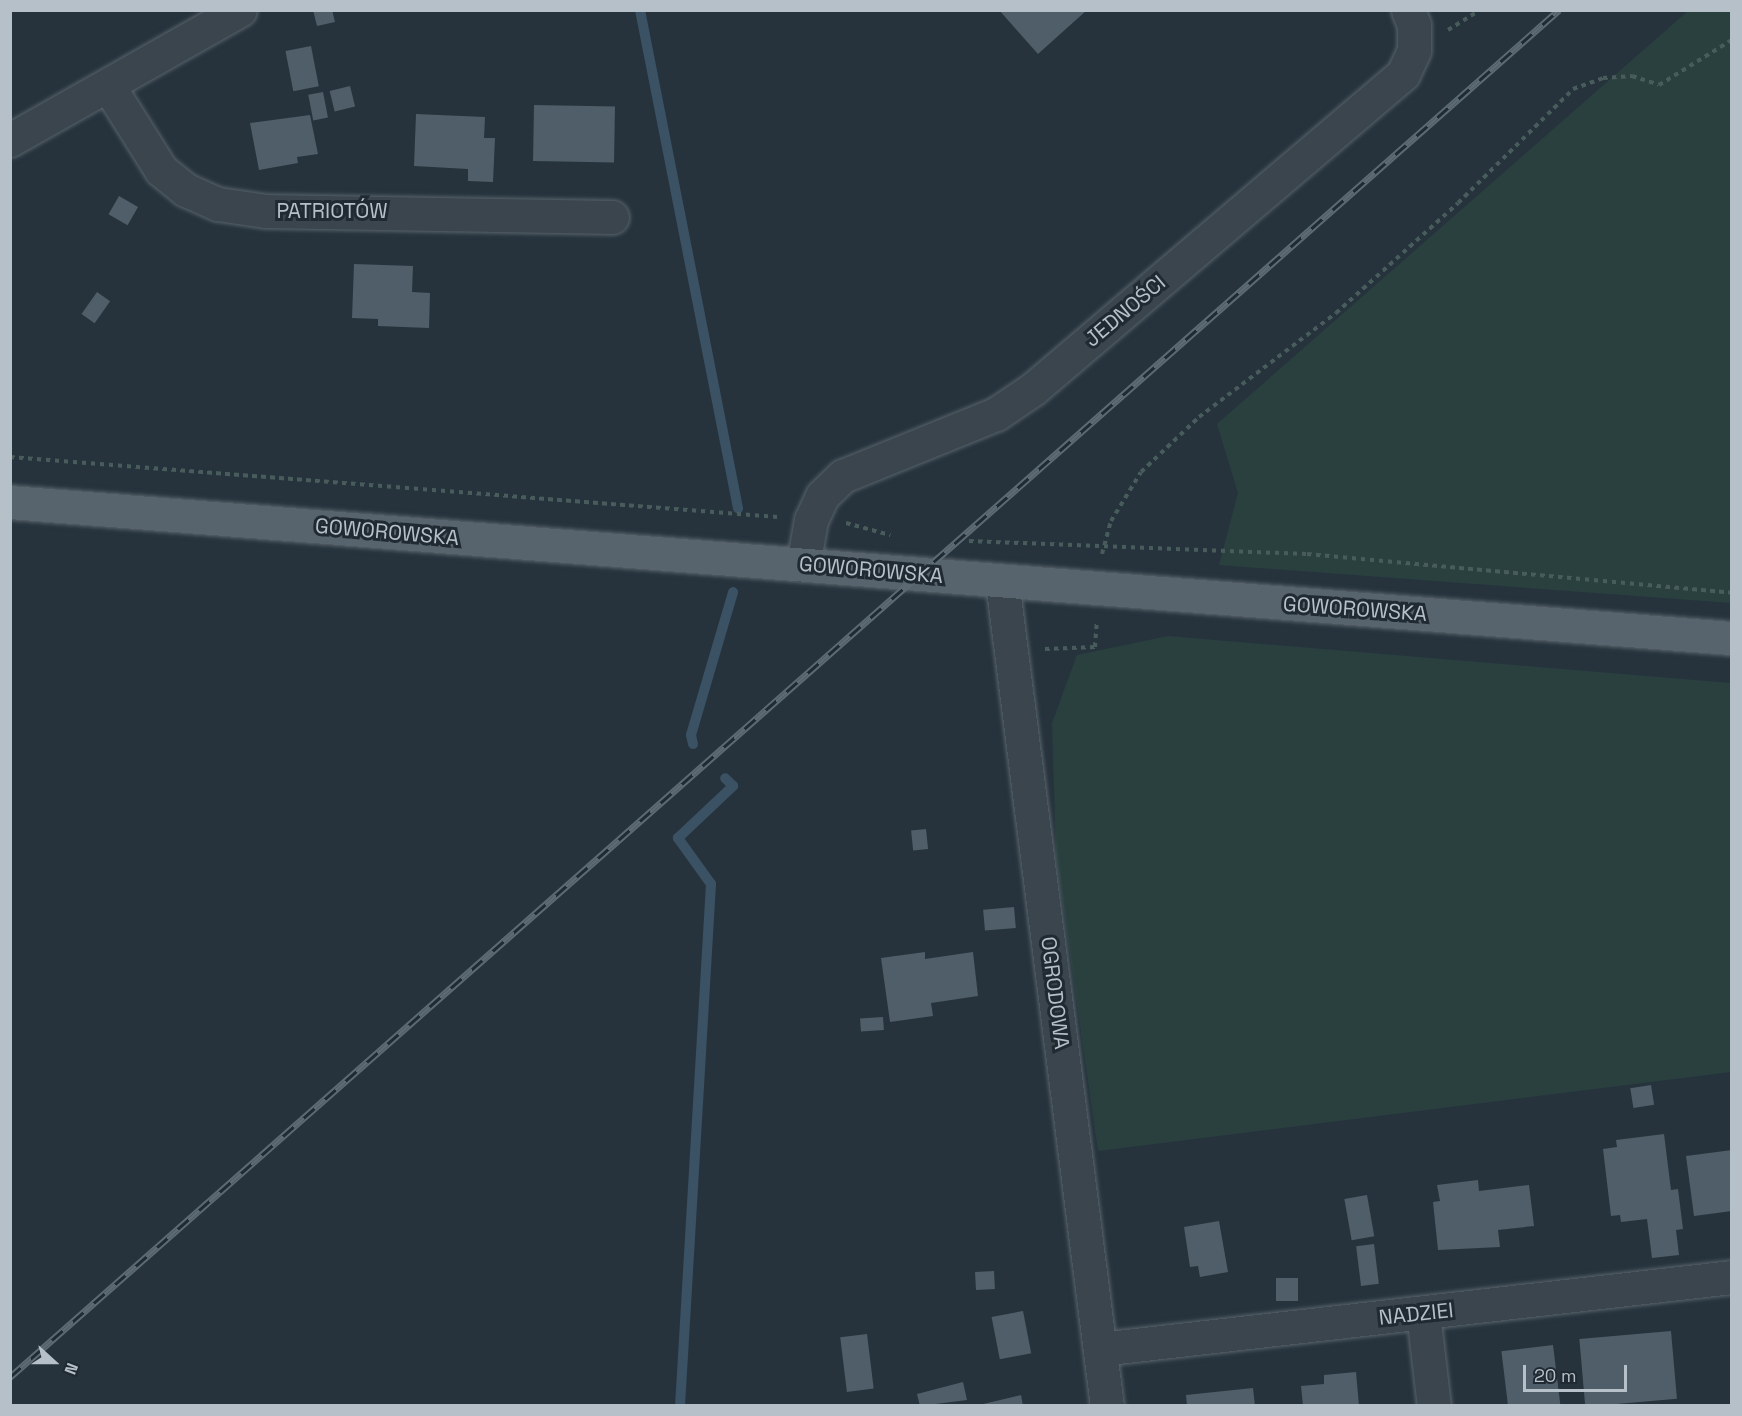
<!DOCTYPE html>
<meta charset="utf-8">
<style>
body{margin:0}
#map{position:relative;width:1742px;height:1416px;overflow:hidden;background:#26333d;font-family:"Space Grotesk",sans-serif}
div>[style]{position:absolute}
.green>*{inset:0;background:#29403f}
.stream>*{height:10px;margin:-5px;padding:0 5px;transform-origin:5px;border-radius:5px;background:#3a5263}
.building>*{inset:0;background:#4f5e68;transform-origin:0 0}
.path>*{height:4px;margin-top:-2px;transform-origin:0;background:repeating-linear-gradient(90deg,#485c5c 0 4.5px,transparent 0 9px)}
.roads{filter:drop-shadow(0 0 2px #58636b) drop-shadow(0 0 2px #58636b)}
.minor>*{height:33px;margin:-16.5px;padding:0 16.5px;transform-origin:16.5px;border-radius:16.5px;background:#3a454d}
.major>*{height:33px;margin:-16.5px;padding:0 16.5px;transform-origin:16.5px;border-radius:16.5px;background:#58646d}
.rail>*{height:7px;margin-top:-3.5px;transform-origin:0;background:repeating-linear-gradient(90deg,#1f2a33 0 14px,#5c6a74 0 28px);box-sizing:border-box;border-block:2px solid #5c6a74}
span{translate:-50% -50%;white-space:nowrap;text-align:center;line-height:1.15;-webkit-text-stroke:6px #1f2a33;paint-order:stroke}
.street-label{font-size:21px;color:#b6c0c8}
.frame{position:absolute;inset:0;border:12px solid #b6c0c8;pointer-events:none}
.north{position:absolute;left:24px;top:1332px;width:60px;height:60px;-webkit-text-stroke:4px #1f2a33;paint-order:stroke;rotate:111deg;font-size:16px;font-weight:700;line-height:24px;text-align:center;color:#b6c0c8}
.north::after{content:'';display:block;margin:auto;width:21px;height:27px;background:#b6c0c8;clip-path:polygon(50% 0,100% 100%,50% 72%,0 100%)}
.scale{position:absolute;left:1523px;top:1365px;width:104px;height:27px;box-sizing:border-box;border:3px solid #b6c0c8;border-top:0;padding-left:8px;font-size:18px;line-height:21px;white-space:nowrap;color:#b6c0c8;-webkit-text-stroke:4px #1f2a33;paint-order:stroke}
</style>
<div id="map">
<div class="green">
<div style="clip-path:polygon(1688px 11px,1731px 11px,1731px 603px,1219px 565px,1238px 493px,1217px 424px)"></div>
<div style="clip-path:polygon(1168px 636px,1731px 683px,1731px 1072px,1098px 1151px,1056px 857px,1052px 723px,1077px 655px)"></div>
</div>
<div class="stream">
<div style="left:640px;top:10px;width:508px;rotate:78.87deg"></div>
<div style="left:693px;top:744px;width:9px;rotate:-103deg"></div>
<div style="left:691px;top:735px;width:149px;rotate:-73.6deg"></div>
<div style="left:680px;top:1406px;width:523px;rotate:-86.6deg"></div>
<div style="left:711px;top:884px;width:57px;rotate:-125.7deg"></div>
<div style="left:678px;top:838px;width:76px;rotate:-43.4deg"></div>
<div style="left:733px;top:786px;width:11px;rotate:-135deg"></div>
</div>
<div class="building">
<div style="clip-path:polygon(313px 10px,332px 10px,335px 22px,317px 26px)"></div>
<div style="clip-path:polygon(999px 10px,1087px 10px,1038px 54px)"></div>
<div style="left:311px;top:46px;width:41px;height:26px;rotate:79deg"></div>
<div style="left:350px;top:86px;width:21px;height:21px;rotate:76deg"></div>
<div style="left:323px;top:92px;width:26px;height:15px;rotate:79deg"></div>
<div style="left:534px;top:105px;width:81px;height:56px;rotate:1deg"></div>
<div style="clip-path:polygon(416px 114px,485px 117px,484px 138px,495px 138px,493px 182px,468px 181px,468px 169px,414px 166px)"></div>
<div style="clip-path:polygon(310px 115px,318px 154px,297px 157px,298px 163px,259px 170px,250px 123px)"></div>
<div style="left:119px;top:196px;width:22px;height:21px;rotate:30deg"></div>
<div style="clip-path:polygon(354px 264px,413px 266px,412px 292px,430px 293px,429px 328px,378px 326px,378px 319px,352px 318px)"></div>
<div style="left:97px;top:292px;width:16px;height:27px;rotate:35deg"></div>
<div style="left:926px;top:829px;width:20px;height:15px;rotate:84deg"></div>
<div style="left:1014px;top:907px;width:21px;height:31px;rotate:85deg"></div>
<div style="clip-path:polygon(925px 952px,925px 959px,973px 952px,978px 996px,931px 1003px,933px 1016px,890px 1022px,881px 958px)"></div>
<div style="left:883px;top:1017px;width:13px;height:23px;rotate:86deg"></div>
<div style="left:1651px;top:1085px;width:20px;height:21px;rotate:81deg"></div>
<div style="clip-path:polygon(1664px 1134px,1671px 1190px,1678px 1189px,1683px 1229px,1676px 1230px,1679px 1255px,1652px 1258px,1647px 1219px,1621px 1222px,1620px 1215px,1611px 1216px,1603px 1149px,1617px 1147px,1616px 1140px)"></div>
<div style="clip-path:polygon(1732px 1150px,1732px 1211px,1694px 1216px,1686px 1156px)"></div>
<div style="clip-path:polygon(1478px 1180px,1479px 1191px,1529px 1185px,1534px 1226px,1498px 1230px,1500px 1247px,1438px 1250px,1433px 1202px,1440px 1201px,1437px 1185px)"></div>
<div style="left:1367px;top:1195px;width:42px;height:23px;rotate:80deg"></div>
<div style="clip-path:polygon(1219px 1221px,1228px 1272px,1200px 1277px,1198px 1266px,1190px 1267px,1184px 1227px)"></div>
<div style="left:1374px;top:1244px;width:40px;height:18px;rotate:83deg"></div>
<div style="left:994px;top:1271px;width:18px;height:19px;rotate:87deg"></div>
<div style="left:1276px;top:1278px;width:22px;height:23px"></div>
<div style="left:1023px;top:1311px;width:43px;height:32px;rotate:79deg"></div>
<div style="left:1671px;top:1331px;width:68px;height:92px;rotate:85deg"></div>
<div style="left:867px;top:1334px;width:55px;height:27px;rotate:83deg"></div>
<div style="left:1553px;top:1345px;width:61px;height:52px;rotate:83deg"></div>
<div style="clip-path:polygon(1356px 1372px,1359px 1406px,1303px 1406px,1301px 1386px,1324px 1384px,1324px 1375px)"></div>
<div style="clip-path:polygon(963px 1382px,967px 1400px,920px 1406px,917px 1394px)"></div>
<div style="clip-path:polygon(1253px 1388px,1255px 1406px,1187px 1406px,1186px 1395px)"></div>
<div style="clip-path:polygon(1021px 1395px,1023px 1406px,979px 1406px,979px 1405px)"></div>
</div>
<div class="path">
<div style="left:1448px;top:30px;width:38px;rotate:-32deg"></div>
<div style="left:10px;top:457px;width:770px;rotate:4.47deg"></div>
<div style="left:846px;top:523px;width:46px;rotate:15.3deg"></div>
<div style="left:969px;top:541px;width:338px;rotate:2.2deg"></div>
<div style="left:1307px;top:554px;width:427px;rotate:5.2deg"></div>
<div style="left:1102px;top:554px;width:34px;rotate:-75deg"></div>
<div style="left:1111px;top:521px;width:57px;rotate:-58.5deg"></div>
<div style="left:1141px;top:472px;width:80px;rotate:-43.5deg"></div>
<div style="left:1199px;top:417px;width:172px;rotate:-37.2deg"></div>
<div style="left:1336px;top:313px;width:164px;rotate:-42deg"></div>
<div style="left:1458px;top:203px;width:162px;rotate:-44.7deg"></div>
<div style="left:1573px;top:89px;width:32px;rotate:-20deg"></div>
<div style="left:1603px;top:78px;width:29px;rotate:-4deg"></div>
<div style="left:1632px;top:76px;width:28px;rotate:18deg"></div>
<div style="left:1659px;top:85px;width:86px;rotate:-31.7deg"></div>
<div style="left:1045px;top:649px;width:50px;rotate:-2.3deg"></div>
<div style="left:1095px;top:647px;width:26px;rotate:-86deg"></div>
</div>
<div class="roads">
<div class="minor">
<div style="left:109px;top:87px;width:98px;rotate:57.9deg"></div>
<div style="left:161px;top:170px;width:32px;rotate:39deg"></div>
<div style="left:186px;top:190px;width:35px;rotate:24deg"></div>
<div style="left:218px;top:204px;width:49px;rotate:8.3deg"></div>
<div style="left:266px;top:211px;width:346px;rotate:1deg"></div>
<div style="left:10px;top:140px;width:264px;rotate:-29.5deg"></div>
<div style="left:803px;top:565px;width:46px;rotate:-79.9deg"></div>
<div style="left:811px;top:520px;width:26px;rotate:-65deg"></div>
<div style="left:822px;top:496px;width:29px;rotate:-44deg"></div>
<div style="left:843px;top:476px;width:165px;rotate:-22.1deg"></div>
<div style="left:996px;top:414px;width:45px;rotate:-34deg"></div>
<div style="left:1033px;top:389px;width:486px;rotate:-40.4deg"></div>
<div style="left:1403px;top:74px;width:26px;rotate:-65deg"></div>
<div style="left:1414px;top:50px;width:25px;rotate:-90deg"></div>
<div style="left:1414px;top:25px;width:16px;rotate:-112deg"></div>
<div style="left:1002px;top:581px;width:832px;rotate:82.75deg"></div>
<div style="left:1423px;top:1313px;width:94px;rotate:83.3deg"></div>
<div style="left:1100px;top:1349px;width:636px;rotate:-6.5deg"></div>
</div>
<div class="major">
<div style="left:10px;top:502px;width:1727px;rotate:4.52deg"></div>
</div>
</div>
<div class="rail">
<div style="left:10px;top:1377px;width:2066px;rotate:-41.43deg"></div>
</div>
<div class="street-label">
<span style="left:332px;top:211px">PATRIOTÓW</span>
<span style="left:1125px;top:311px;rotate:-40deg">JEDNOŚCI</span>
<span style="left:387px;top:532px;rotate:5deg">GOWOROWSKA</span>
<span style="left:871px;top:570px;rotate:5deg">GOWOROWSKA</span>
<span style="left:1355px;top:609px;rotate:4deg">GOWOROWSKA</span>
<span style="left:1055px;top:993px;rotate:83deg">OGRODOWA</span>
<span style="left:1416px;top:1314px;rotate:-6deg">NADZIEI</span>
</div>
<div class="frame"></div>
<div class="north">N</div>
<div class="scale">20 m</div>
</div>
